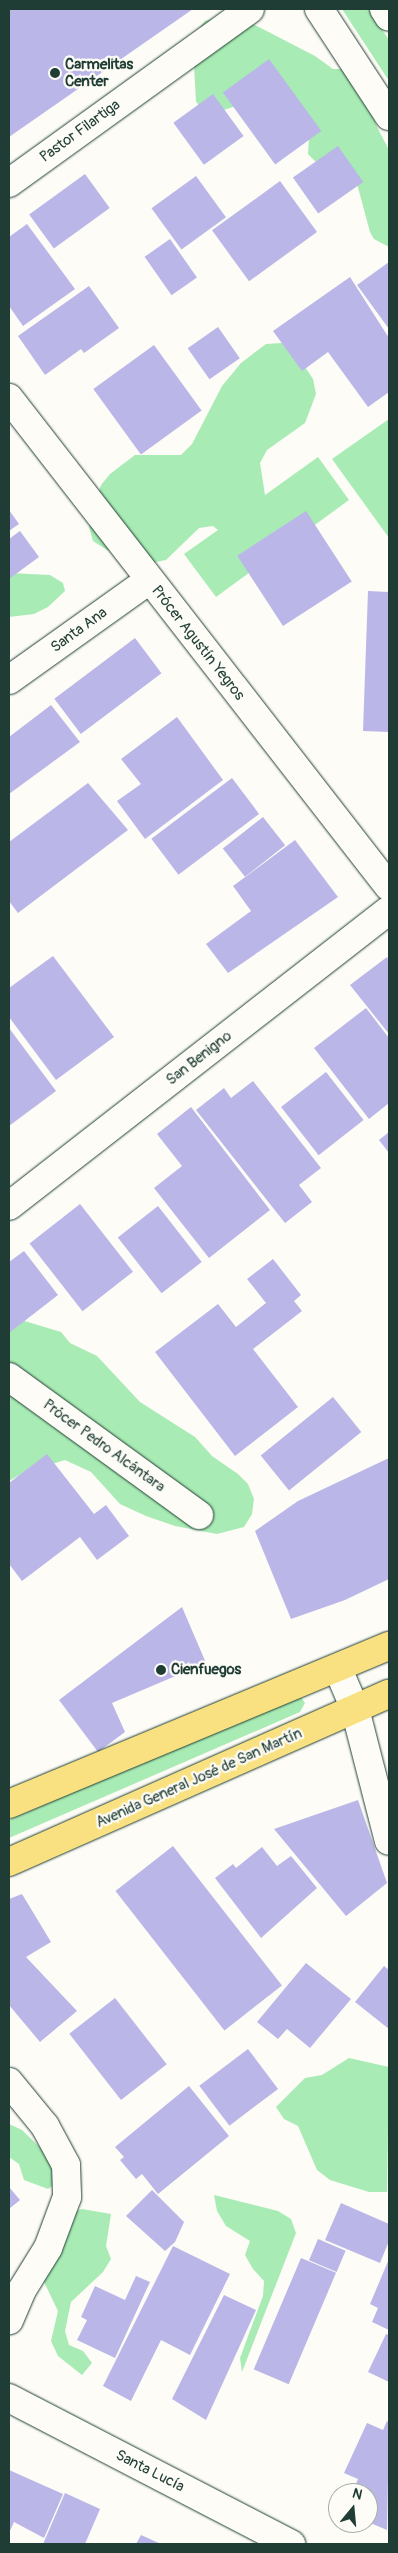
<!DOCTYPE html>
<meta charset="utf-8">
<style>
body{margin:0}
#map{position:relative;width:398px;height:2553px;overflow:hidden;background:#fdfcf7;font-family:Pangolin,sans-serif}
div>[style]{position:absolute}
.green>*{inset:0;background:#a9ebb4}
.building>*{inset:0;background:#bab6e8;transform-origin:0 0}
.roads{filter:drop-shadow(0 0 1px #1f3d34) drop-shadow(0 0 1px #1f3d34)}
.minor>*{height:28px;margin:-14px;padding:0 14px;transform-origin:14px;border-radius:14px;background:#fdfcf7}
.secondary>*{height:28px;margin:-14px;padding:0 14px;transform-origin:14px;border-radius:14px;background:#fdfcf7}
.primary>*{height:28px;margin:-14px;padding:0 14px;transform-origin:14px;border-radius:14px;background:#f9e181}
.dots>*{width:14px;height:14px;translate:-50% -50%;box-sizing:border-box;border:2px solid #fdfcf7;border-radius:50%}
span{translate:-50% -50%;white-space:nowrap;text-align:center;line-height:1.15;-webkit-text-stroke:4.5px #fdfcf7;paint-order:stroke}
.poi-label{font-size:15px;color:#1f3d34;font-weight:700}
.left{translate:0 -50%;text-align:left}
.street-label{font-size:15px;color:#1f3d34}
.frame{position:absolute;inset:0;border:10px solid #1f3d34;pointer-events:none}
.north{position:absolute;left:328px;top:2483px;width:50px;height:50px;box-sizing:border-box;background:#fdfcf7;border:1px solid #a4b0a9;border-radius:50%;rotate:17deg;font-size:14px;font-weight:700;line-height:20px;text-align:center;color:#1f3d34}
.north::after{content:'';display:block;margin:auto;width:18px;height:22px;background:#1f3d34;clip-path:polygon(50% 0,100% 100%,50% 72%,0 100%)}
</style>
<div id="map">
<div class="green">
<div style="clip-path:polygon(342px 9px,369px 9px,389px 40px,389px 81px)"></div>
<div style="clip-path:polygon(220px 17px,251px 23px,315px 56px,333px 69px,357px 69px,377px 127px,389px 150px,389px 247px,374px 239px,370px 232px,356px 180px,319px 165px,308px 154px,309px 139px,238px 101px,233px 107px,212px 114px,200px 108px,196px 101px,193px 48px,200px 27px,205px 21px)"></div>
<div style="clip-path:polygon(282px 343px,295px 352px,313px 379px,316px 394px,305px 423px,267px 450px,260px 463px,265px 495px,318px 457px,349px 500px,216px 597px,184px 554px,218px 530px,213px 526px,199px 528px,166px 560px,151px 563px,107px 550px,93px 541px,89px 527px,101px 485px,110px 474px,135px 455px,181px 455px,192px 444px,222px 386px,241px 363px,266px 344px)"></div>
<div style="clip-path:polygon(389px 419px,389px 538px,332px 459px)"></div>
<div style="clip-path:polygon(9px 573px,50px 575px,63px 583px,65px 591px,48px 607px,34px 614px,9px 617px)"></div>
<div style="clip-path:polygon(9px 1319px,18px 1319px,61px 1332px,70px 1343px,97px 1356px,140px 1402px,195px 1437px,212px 1456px,238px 1474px,248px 1484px,254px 1499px,252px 1514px,244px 1527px,217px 1534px,175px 1526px,146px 1516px,120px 1504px,91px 1472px,65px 1460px,23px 1473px,9px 1481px)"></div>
<div style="clip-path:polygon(295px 1695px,300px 1696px,305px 1703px,300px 1712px,9px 1838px,9px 1820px)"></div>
<div style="clip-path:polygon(349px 2058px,389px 2067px,387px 2192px,369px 2192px,330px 2180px,317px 2170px,298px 2126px,284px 2119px,276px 2107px,305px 2078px,322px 2075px)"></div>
<div style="clip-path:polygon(9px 2124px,22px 2130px,49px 2156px,54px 2163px,55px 2184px,48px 2189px,24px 2180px,19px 2164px,9px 2157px)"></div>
<div style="clip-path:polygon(214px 2195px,278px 2211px,291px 2219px,296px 2233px,242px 2372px,240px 2358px,263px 2296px,264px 2281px,253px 2269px,245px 2255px,250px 2241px,226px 2226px,217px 2211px)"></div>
<div style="clip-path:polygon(82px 2209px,111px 2214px,106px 2246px,111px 2259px,103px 2272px,71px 2302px,65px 2331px,69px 2345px,83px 2351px,92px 2363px,82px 2375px,58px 2356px,51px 2341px,58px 2311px,44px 2282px,43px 2270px,68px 2214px)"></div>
</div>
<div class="building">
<div style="clip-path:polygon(9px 9px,193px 9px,9px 137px)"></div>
<div style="left:269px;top:59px;width:89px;height:57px;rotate:54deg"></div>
<div style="left:213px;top:94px;width:52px;height:49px;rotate:54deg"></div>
<div style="left:338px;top:146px;width:44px;height:55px;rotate:55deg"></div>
<div style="left:85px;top:174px;width:42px;height:69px;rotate:54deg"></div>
<div style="left:196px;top:176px;width:51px;height:55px;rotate:54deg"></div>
<div style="left:280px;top:181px;width:63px;height:84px;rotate:54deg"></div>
<div style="clip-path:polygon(27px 224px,75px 289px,23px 326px,9px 306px,9px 237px)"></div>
<div style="left:170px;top:239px;width:47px;height:31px;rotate:55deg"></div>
<div style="clip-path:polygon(389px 262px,389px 329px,357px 285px)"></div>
<div style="clip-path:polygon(350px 277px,389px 338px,389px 392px,368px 407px,328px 352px,302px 371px,273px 331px)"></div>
<div style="clip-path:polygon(89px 286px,119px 328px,84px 353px,81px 349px,45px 375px,18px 336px)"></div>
<div style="left:218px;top:327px;width:38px;height:37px;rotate:55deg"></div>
<div style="left:154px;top:345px;width:81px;height:75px;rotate:54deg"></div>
<div style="clip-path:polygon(9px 510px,19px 524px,9px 531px)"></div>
<div style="left:306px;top:511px;width:84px;height:82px;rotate:57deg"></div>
<div style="clip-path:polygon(20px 531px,39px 557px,9px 579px,9px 539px)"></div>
<div style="clip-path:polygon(368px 591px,389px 592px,389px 732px,363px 731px)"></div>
<div style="left:135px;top:638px;width:44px;height:101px;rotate:53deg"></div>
<div style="clip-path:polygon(51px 705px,80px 742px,9px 794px,9px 737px)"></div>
<div style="clip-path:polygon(177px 717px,223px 780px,145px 839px,117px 801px,141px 784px,121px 759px)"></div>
<div style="left:232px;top:778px;width:45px;height:101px;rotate:53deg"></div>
<div style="clip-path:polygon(88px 783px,128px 830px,18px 913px,9px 901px,9px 842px)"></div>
<div style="left:263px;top:817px;width:36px;height:51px;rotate:52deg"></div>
<div style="clip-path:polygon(295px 840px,338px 897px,228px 973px,206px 944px,251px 911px,233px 886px)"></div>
<div style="clip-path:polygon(53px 956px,114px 1037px,56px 1080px,9px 1017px,9px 988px)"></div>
<div style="clip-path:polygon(387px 957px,389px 961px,389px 1034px,350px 985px)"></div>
<div style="clip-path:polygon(366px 1008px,389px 1038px,389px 1103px,369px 1119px,314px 1048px)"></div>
<div style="clip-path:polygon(9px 1028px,56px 1091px,9px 1126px)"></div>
<div style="left:326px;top:1072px;width:61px;height:57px;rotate:52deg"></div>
<div style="clip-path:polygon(253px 1081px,321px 1168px,299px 1185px,312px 1202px,285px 1223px,196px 1110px,224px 1088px,231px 1098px)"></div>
<div style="clip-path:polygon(191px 1107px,270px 1210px,209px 1258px,154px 1188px,182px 1166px,157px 1134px)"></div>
<div style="clip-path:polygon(389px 1132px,389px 1153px,379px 1140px)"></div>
<div style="left:80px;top:1204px;width:86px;height:64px;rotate:52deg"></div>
<div style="left:158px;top:1206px;width:71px;height:51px;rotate:52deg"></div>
<div style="clip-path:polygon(24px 1251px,58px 1295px,9px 1333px,9px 1262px)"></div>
<div style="clip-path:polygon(273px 1259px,301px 1295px,294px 1301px,302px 1311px,253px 1349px,298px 1407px,235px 1456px,155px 1352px,218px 1304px,236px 1327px,266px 1303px,247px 1279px)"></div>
<div style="left:333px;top:1397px;width:45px;height:93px;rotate:51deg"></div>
<div style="clip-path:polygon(47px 1454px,94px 1514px,106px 1505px,129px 1536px,97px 1560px,80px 1537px,22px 1581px,9px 1564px,9px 1483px)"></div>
<div style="clip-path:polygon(389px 1458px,389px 1579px,345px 1600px,291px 1619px,255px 1531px,298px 1501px)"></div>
<div style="clip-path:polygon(182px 1607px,206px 1663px,112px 1703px,125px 1732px,98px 1752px,59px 1700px)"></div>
<div style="clip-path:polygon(358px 1800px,387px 1883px,346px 1916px,274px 1829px)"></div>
<div style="left:173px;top:1846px;width:177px;height:73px;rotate:52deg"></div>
<div style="clip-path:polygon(262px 1847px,277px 1866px,291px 1856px,317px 1888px,261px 1938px,215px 1878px,233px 1864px,236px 1868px)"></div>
<div style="clip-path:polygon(22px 1894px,51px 1942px,26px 1957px,77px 2011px,40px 2042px,9px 2005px,9px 1899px)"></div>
<div style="clip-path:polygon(306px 1963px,351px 1999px,310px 2048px,287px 2029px,278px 2039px,257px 2022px)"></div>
<div style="clip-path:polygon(384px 1966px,389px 1970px,389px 2029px,355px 2002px)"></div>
<div style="left:115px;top:1998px;width:84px;height:58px;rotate:52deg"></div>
<div style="left:248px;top:2049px;width:50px;height:61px;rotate:53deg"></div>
<div style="clip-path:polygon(189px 2086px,229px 2136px,158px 2194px,142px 2174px,136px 2179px,120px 2160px,124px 2157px,115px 2147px)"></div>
<div style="clip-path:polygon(9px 2187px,20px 2200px,9px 2209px)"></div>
<div style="clip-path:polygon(152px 2190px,184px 2222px,175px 2242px,165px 2251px,126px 2216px)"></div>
<div style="clip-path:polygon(341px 2203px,389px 2224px,389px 2241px,380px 2263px,325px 2240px)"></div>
<div style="left:318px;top:2239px;width:30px;height:23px;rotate:23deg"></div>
<div style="clip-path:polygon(173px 2246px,230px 2274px,190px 2355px,161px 2340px,131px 2401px,103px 2386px)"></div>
<div style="left:301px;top:2258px;width:38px;height:121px;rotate:23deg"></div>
<div style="clip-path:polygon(389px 2259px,389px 2330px,372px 2322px,378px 2308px,370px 2304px)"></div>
<div style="clip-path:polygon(136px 2276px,150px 2282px,115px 2358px,77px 2340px,87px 2320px,81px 2317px,95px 2286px,125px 2300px)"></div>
<div style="clip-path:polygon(224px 2295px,256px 2310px,206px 2420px,172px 2399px)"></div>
<div style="clip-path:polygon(386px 2334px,389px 2335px,389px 2382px,368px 2372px)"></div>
<div style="clip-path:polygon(387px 2421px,389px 2423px,387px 2530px,368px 2522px,368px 2493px,352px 2493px,358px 2479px,344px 2473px,367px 2423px,383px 2430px)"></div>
<div style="clip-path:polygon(9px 2470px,63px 2494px,44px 2538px,14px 2522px,9px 2533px)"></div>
<div style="clip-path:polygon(65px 2493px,100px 2509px,85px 2544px,43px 2544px)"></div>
<div style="clip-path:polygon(141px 2535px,161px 2544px,136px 2544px)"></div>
</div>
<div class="roads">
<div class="minor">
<div style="left:9px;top:183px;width:297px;rotate:-35.8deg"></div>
<div style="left:9px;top:398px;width:619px;rotate:52.15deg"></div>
<div style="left:9px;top:680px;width:172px;rotate:-35.5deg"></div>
<div style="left:9px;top:1206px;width:482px;rotate:-37.9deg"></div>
<div style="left:9px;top:1377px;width:235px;rotate:36deg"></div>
<div style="left:338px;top:1669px;width:43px;rotate:67deg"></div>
<div style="left:355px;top:1709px;width:136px;rotate:75.6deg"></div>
<div style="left:9px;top:2082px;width:57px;rotate:50.7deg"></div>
<div style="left:45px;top:2126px;width:44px;rotate:61.7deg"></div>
<div style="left:66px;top:2165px;width:32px;rotate:88deg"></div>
<div style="left:67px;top:2197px;width:54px;rotate:110.4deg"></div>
<div style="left:48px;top:2248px;width:49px;rotate:121.8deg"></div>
<div style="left:22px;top:2290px;width:33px;rotate:113deg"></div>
<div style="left:9px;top:2398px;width:318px;rotate:27.4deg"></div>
</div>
<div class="secondary">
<div style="left:319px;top:9px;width:128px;rotate:56.8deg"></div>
<div style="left:384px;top:9px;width:9px;rotate:58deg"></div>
</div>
<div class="primary">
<div style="left:9px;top:1804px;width:412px;rotate:-22.6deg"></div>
<div style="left:9px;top:1862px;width:415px;rotate:-23.9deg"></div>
</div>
</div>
<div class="dots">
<div style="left:55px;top:73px;background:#1f3d34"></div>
<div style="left:161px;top:1670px;background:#1f3d34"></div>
</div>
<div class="poi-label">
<span class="left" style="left:65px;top:73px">Carmelitas<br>Center</span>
<span class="left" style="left:171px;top:1670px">Cienfuegos</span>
</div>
<div class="street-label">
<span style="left:80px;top:131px;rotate:-36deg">Pastor Filartiga</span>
<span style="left:79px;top:630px;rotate:-36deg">Santa Ana</span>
<span style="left:198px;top:643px;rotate:52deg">Prócer Agustín Yegros</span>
<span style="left:199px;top:1058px;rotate:-38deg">San Benigno</span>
<span style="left:104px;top:1446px;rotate:36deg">Prócer Pedro Alcántara</span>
<span style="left:199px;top:1778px;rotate:-24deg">Avenida General José de San Martín</span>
<span style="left:150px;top:2471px;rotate:27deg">Santa Lucía</span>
</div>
<div class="frame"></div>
<div class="north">N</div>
</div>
